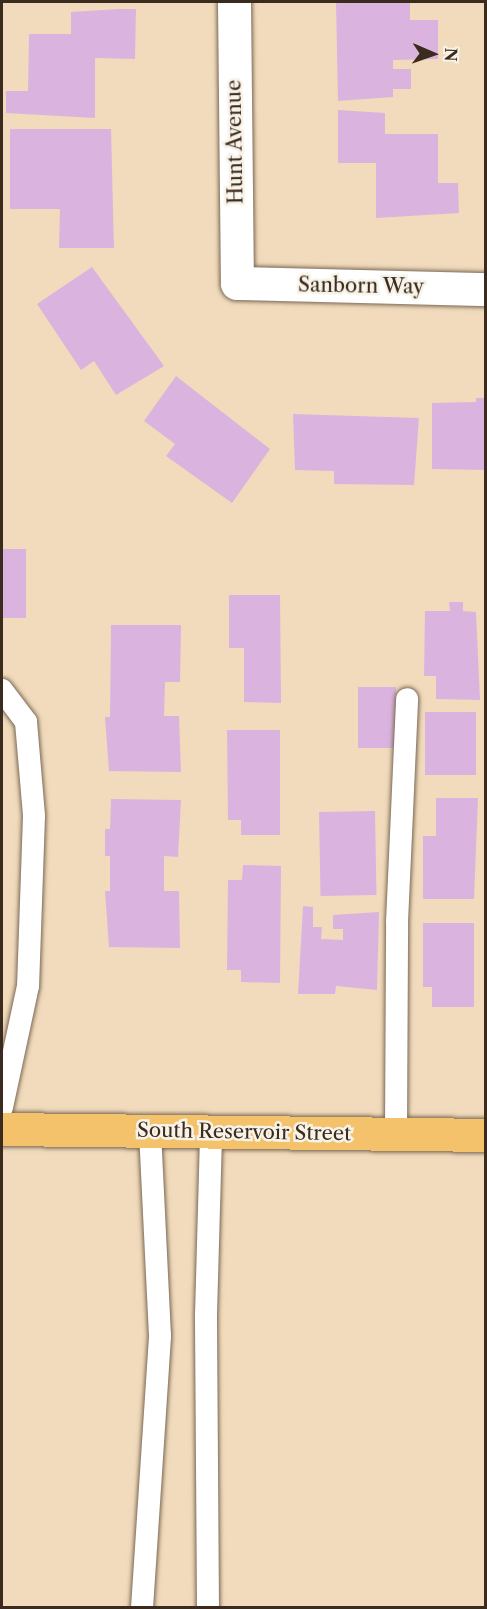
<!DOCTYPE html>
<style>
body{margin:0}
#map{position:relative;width:487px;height:1609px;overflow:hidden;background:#f1dbbc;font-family:"Libre Caslon Text",serif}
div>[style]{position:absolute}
.building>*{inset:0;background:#dab4de;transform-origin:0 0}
.roads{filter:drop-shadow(0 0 2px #7b6855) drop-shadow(0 0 2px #7b6855)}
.service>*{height:22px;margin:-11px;padding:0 11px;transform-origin:11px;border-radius:11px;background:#fff}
.minor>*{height:33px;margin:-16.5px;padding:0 16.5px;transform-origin:16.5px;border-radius:16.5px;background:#fff}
.primary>*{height:33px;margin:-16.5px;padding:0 16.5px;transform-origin:16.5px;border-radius:16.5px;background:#f4c26a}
span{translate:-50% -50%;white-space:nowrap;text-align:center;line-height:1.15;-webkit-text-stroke:5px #f7f3e8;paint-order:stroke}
.street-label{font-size:20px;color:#3b2a1e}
.frame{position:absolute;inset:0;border:3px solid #3b2a1e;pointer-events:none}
.north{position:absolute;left:403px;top:24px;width:60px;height:60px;-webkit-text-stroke:4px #f7f3e8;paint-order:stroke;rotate:92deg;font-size:16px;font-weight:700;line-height:24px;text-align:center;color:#3b2a1e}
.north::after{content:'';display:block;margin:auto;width:21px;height:27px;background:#3b2a1e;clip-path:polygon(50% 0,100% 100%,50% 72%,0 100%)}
</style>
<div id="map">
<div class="building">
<div style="clip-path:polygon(336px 2px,410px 2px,410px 20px,438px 20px,438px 59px,393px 60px,393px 69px,411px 69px,411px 89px,393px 89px,393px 97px,338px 101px)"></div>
<div style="clip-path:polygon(119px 9px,136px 9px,135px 59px,95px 58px,95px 118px,6px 113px,6px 91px,28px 91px,29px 34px,71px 34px,71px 12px)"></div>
<div style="clip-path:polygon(338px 110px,385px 113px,385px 134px,438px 134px,438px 183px,458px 183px,459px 213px,376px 218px,376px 163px,338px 163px)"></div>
<div style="clip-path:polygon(10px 129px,111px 129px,114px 248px,59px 248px,60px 209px,10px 209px)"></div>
<div style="clip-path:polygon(92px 267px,164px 366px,116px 395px,94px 361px,81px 370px,37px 304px)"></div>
<div style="clip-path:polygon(176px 376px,270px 449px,232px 503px,166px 456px,175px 444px,144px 421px)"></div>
<div style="clip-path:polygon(476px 398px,486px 398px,486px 470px,432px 469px,432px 403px,476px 402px)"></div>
<div style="clip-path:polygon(293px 414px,419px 418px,414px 485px,334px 484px,334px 471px,295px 470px)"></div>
<div style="left:2px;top:549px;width:24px;height:69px"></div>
<div style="clip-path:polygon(229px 595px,280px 595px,281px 703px,244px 702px,244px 648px,229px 648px)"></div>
<div style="clip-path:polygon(449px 602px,463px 602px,463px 611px,476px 612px,480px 700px,436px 699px,436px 676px,424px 676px,425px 611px,450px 611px)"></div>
<div style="clip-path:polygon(111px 625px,181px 625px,180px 682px,165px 682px,164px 716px,179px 716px,181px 772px,109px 771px,105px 717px,110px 717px)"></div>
<div style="left:358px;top:687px;width:38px;height:61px"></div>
<div style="left:425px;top:712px;width:51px;height:63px"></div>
<div style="clip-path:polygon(227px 730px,280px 730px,280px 835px,241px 835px,241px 820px,228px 820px)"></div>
<div style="clip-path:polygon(436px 798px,478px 798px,474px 899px,423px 899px,423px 836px,436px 836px)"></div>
<div style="clip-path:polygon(111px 799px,181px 800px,178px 857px,164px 856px,164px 891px,179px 891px,180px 948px,109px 947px,105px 891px,110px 891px,110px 856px,105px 856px,105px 829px,110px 829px)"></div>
<div style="left:375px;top:811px;width:84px;height:56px;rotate:89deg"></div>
<div style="clip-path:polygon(243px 865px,281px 866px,280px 983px,241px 982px,241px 970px,227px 970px,228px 880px,242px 880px)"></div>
<div style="clip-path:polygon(303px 906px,313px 907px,313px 927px,322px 927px,321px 939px,343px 940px,343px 929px,333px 929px,333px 915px,379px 912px,377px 990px,336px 986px,335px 994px,298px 994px)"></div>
<div style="clip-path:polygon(423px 923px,474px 923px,474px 1007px,432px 1007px,432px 987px,423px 987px)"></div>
</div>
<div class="roads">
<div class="service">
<div style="left:2px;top:690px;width:40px;rotate:53deg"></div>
<div style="left:26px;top:722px;width:94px;rotate:85.1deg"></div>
<div style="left:34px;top:816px;width:170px;rotate:92deg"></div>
<div style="left:28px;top:986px;width:124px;rotate:102.1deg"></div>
<div style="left:396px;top:1134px;width:212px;rotate:-89.7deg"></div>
<div style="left:397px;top:922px;width:223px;rotate:-87.4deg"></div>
<div style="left:142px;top:1608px;width:273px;rotate:-86.2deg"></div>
<div style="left:160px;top:1336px;width:205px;rotate:-92.8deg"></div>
<div style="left:208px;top:1608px;width:293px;rotate:-90.4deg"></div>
<div style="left:206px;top:1315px;width:184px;rotate:-88.4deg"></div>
</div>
<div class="minor">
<div style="left:234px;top:2px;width:281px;rotate:89.4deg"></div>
<div style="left:237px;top:283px;width:249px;rotate:1.4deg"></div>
</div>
<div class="primary">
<div style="left:2px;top:1129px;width:484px;rotate:0.7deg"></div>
</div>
</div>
<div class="street-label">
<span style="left:235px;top:142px;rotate:-91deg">Hunt Avenue</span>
<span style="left:361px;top:286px;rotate:1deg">Sanborn Way</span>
<span style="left:244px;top:1132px;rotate:1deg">South Reservoir Street</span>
</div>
<div class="frame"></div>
<div class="north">N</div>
</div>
